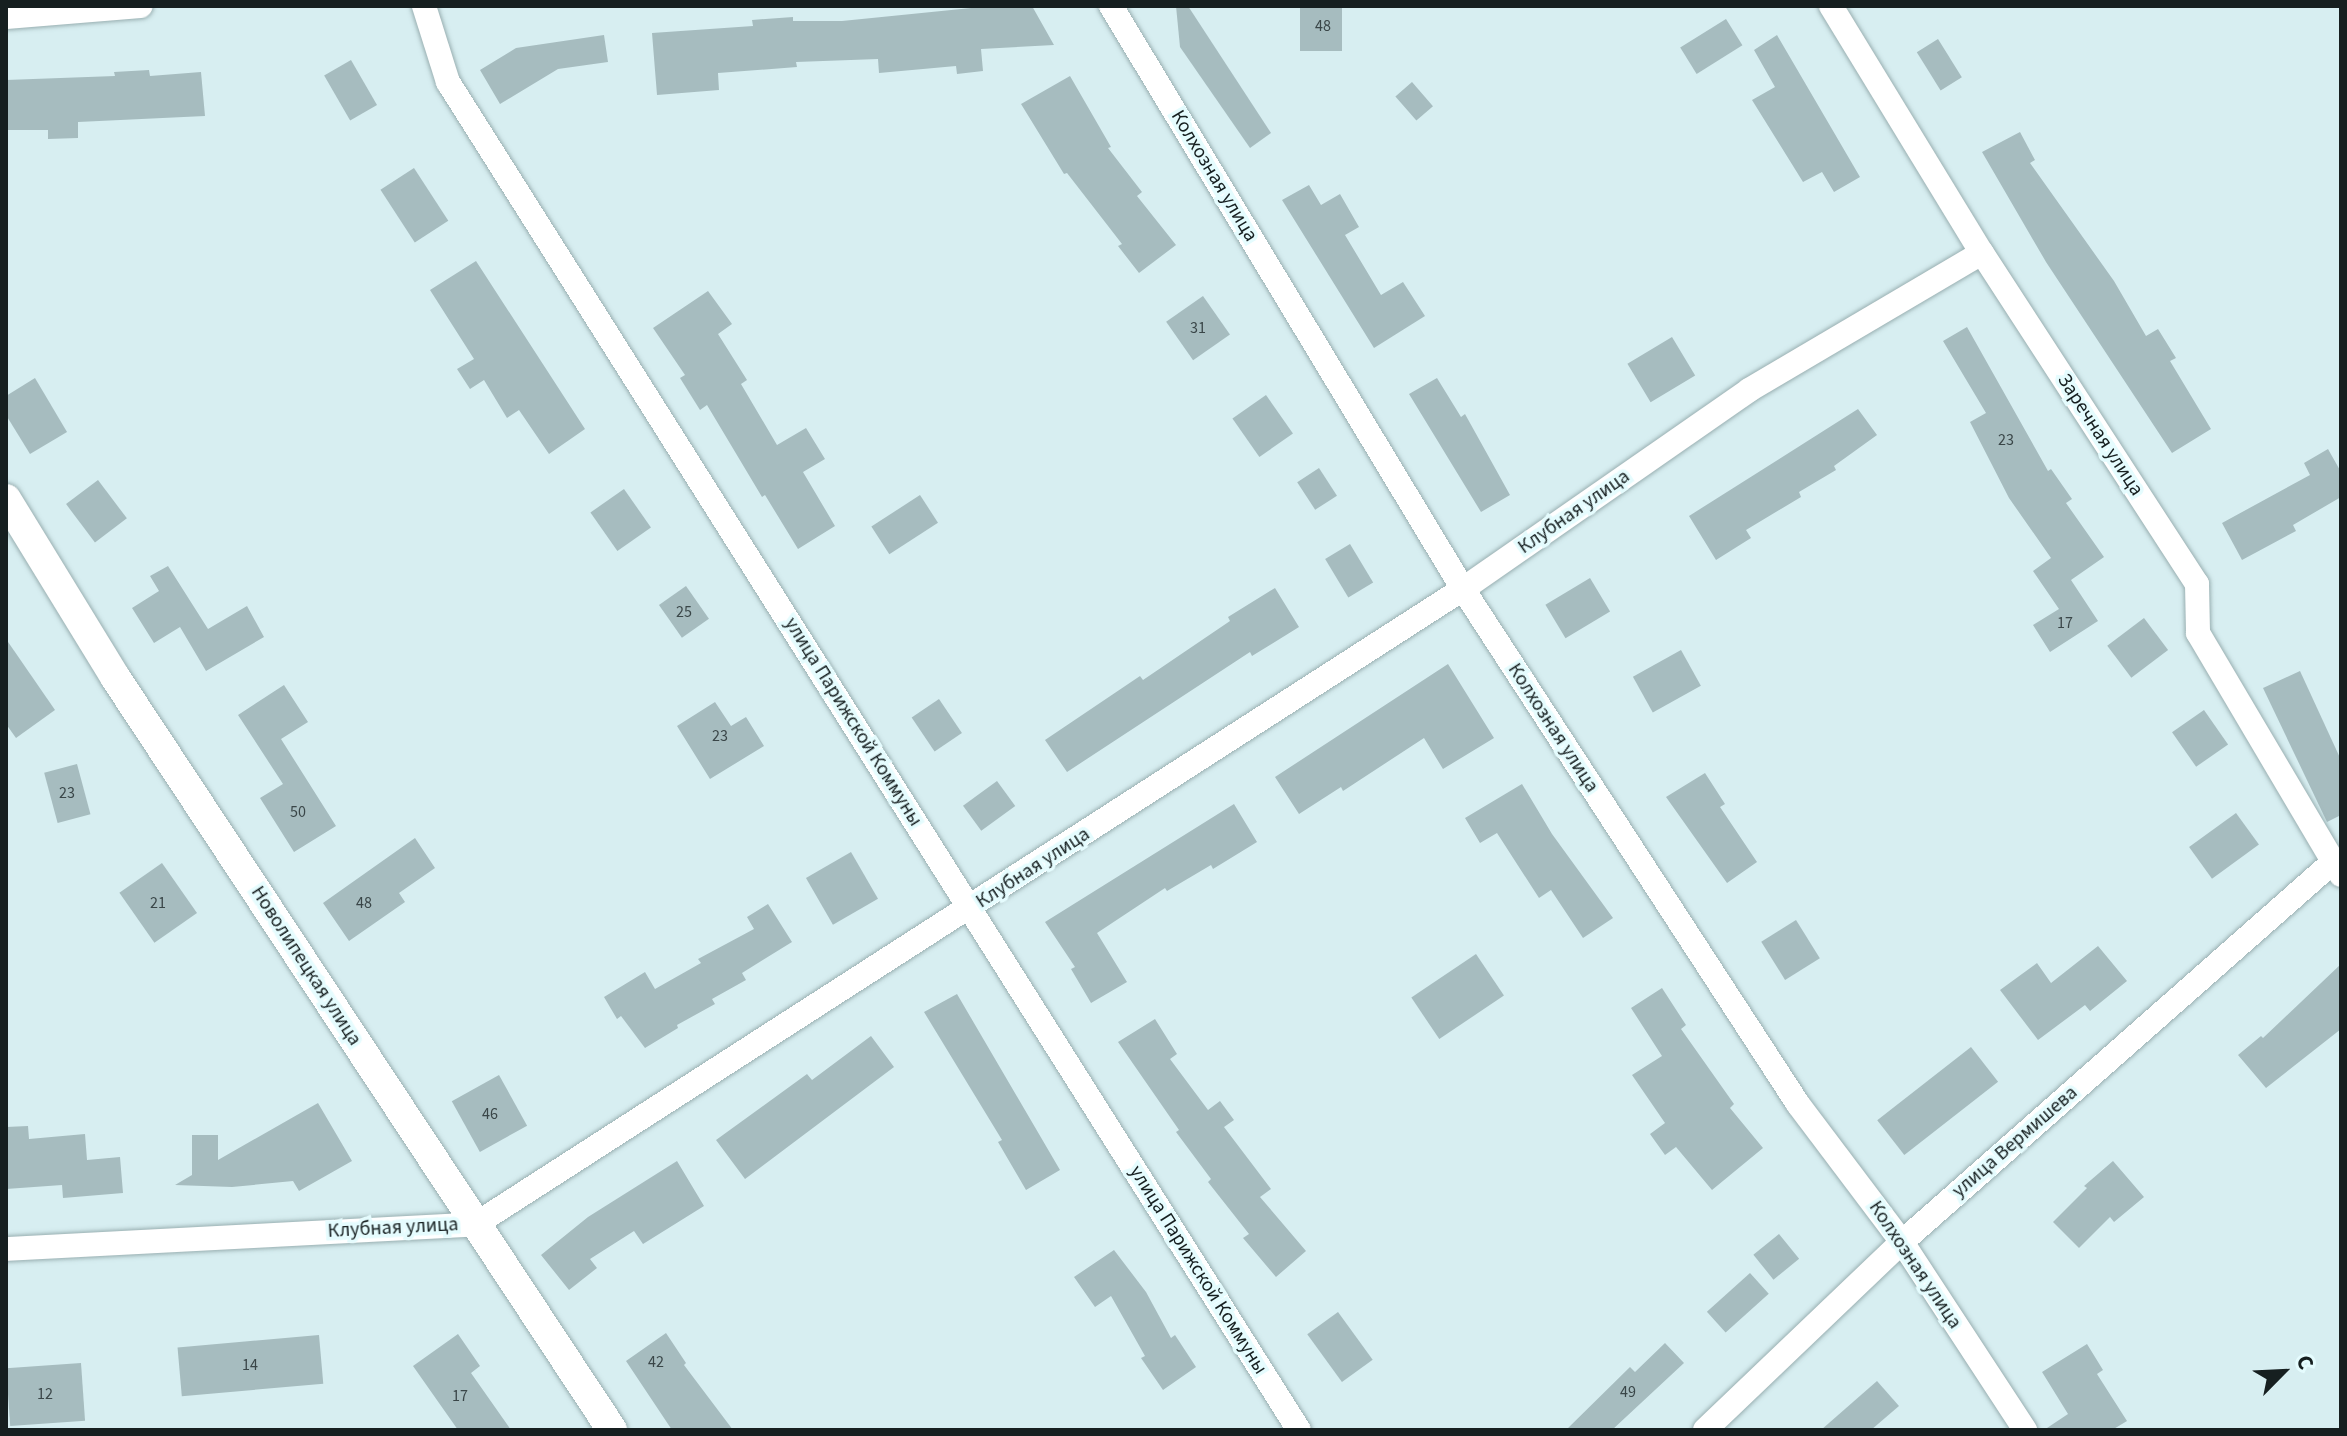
<!DOCTYPE html>
<meta charset="utf-8">
<style>
body{margin:0}
#map{position:relative;width:2347px;height:1436px;overflow:hidden;background:#d7eef1;font-family:"Source Sans 3",sans-serif}
div>[style]{position:absolute}
.building>*{inset:0;background:#a6bcbf;transform-origin:0 0}
.roads{filter:drop-shadow(0 0 2px #99afb1) drop-shadow(0 0 2px #99afb1)}
.minor>*{height:24px;margin:-12px;padding:0 12px;transform-origin:12px;border-radius:12px;background:#fff}
.tertiary>*{height:30px;margin:-15px;padding:0 15px;transform-origin:15px;border-radius:15px;background:#fff}
span{translate:-50% -50%;white-space:nowrap;text-align:center;line-height:1.15;-webkit-text-stroke:7px #e5fcfe;paint-order:stroke}
.number-label{font-size:16px;color:#3a4648}
.number-label span{-webkit-text-stroke-width:0}
.street-label{font-size:20px;color:#161f20}
.frame{position:absolute;inset:0;border:8px solid #161f20;pointer-events:none}
.north{position:absolute;left:2243px;top:1332px;width:80px;height:80px;-webkit-text-stroke:6px #e5fcfe;paint-order:stroke;rotate:66deg;font-size:22px;font-weight:700;line-height:32px;text-align:center;color:#161f20}
.north::after{content:'';display:block;margin:auto;width:28px;height:36px;background:#161f20;clip-path:polygon(50% 0,100% 100%,50% 72%,0 100%)}
</style>
<div id="map">
<div class="building">
<div style="clip-path:polygon(991px 6px,1032px 6px,1054px 45px,981px 49px,983px 71px,957px 74px,956px 66px,879px 73px,878px 59px,796px 62px,797px 67px,718px 73px,719px 90px,657px 95px,652px 33px,753px 26px,752px 20px,793px 17px,793px 21px,842px 21px)"></div>
<div style="clip-path:polygon(1176px 6px,1188px 6px,1271px 133px,1250px 148px,1180px 47px)"></div>
<div style="left:1300px;top:6px;width:42px;height:45px"></div>
<div style="left:1726px;top:19px;width:31px;height:54px;rotate:58deg"></div>
<div style="clip-path:polygon(604px 35px,608px 62px,558px 69px,500px 104px,480px 70px,516px 48px)"></div>
<div style="clip-path:polygon(1777px 35px,1860px 177px,1834px 192px,1822px 172px,1803px 182px,1752px 100px,1775px 87px,1754px 50px)"></div>
<div style="left:1938px;top:39px;width:45px;height:25px;rotate:58deg"></div>
<div style="left:351px;top:60px;width:52px;height:31px;rotate:60deg"></div>
<div style="clip-path:polygon(149px 70px,150px 76px,201px 72px,205px 116px,78px 122px,78px 138px,48px 139px,48px 130px,6px 130px,6px 80px,115px 76px,114px 72px)"></div>
<div style="clip-path:polygon(1070px 76px,1111px 147px,1108px 148px,1142px 192px,1137px 196px,1176px 245px,1139px 273px,1118px 246px,1122px 244px,1067px 173px,1064px 174px,1021px 104px)"></div>
<div style="left:1412px;top:82px;width:32px;height:22px;rotate:49deg"></div>
<div style="clip-path:polygon(2020px 132px,2035px 160px,2030px 163px,2114px 281px,2146px 336px,2158px 329px,2176px 358px,2170px 361px,2211px 429px,2172px 453px,2046px 262px,1982px 152px)"></div>
<div style="left:414px;top:168px;width:63px;height:40px;rotate:57deg"></div>
<div style="clip-path:polygon(1309px 185px,1321px 205px,1340px 194px,1359px 227px,1345px 235px,1381px 295px,1403px 282px,1425px 316px,1374px 348px,1282px 200px)"></div>
<div style="clip-path:polygon(476px 261px,585px 429px,549px 454px,519px 410px,507px 418px,484px 380px,470px 389px,457px 369px,474px 359px,430px 290px)"></div>
<div style="clip-path:polygon(708px 291px,732px 324px,718px 334px,747px 380px,741px 384px,777px 445px,806px 428px,825px 459px,803px 472px,835px 526px,798px 549px,765px 495px,762px 497px,707px 405px,700px 410px,680px 378px,685px 375px,653px 328px)"></div>
<div style="left:1203px;top:296px;width:47px;height:45px;rotate:55deg"></div>
<div style="clip-path:polygon(1967px 327px,2048px 471px,2051px 469px,2072px 499px,2066px 503px,2104px 557px,2071px 580px,2098px 621px,2050px 652px,2033px 625px,2059px 609px,2033px 571px,2051px 558px,2009px 498px,1970px 422px,1986px 413px,1943px 341px)"></div>
<div style="left:1672px;top:337px;width:45px;height:52px;rotate:59deg"></div>
<div style="clip-path:polygon(35px 378px,67px 432px,30px 454px,6px 415px,6px 396px)"></div>
<div style="clip-path:polygon(1437px 378px,1461px 417px,1465px 414px,1510px 495px,1481px 512px,1409px 394px)"></div>
<div style="left:1266px;top:395px;width:47px;height:41px;rotate:55deg"></div>
<div style="clip-path:polygon(1858px 409px,1877px 435px,1834px 466px,1836px 470px,1799px 492px,1801px 497px,1746px 530px,1751px 538px,1716px 560px,1689px 516px)"></div>
<div style="clip-path:polygon(2328px 449px,2341px 472px,2341px 497px,2293px 525px,2296px 531px,2242px 560px,2222px 523px,2310px 475px,2304px 463px)"></div>
<div style="left:1319px;top:468px;width:33px;height:26px;rotate:57deg"></div>
<div style="left:98px;top:480px;width:48px;height:40px;rotate:53deg"></div>
<div style="left:624px;top:489px;width:47px;height:41px;rotate:55deg"></div>
<div style="left:920px;top:495px;width:33px;height:58px;rotate:57deg"></div>
<div style="left:1350px;top:544px;width:45px;height:29px;rotate:59deg"></div>
<div style="clip-path:polygon(168px 566px,208px 629px,247px 606px,264px 637px,206px 671px,180px 627px,154px 643px,132px 608px,159px 591px,150px 576px)"></div>
<div style="left:1590px;top:578px;width:39px;height:52px;rotate:59deg"></div>
<div style="left:686px;top:586px;width:40px;height:33px;rotate:55deg"></div>
<div style="clip-path:polygon(1275px 588px,1299px 627px,1252px 656px,1250px 652px,1067px 772px,1045px 740px,1140px 676px,1143px 680px,1230px 621px,1228px 617px)"></div>
<div style="left:2144px;top:618px;width:40px;height:46px;rotate:53deg"></div>
<div style="clip-path:polygon(6px 639px,55px 710px,16px 738px,6px 724px)"></div>
<div style="left:1681px;top:650px;width:41px;height:55px;rotate:61deg"></div>
<div style="clip-path:polygon(1448px 664px,1494px 738px,1443px 769px,1424px 738px,1343px 791px,1341px 787px,1299px 814px,1275px 777px)"></div>
<div style="clip-path:polygon(2300px 671px,2341px 760px,2341px 815px,2327px 822px,2263px 688px)"></div>
<div style="clip-path:polygon(284px 685px,308px 722px,281px 739px,336px 826px,294px 852px,260px 798px,283px 784px,238px 715px)"></div>
<div style="left:939px;top:699px;width:41px;height:33px;rotate:56deg"></div>
<div style="clip-path:polygon(715px 702px,731px 726px,746px 717px,764px 746px,710px 779px,677px 726px)"></div>
<div style="left:2204px;top:710px;width:42px;height:39px;rotate:55deg"></div>
<div style="left:77px;top:764px;width:52px;height:34px;rotate:75deg"></div>
<div style="clip-path:polygon(1705px 773px,1725px 804px,1720px 807px,1757px 862px,1727px 883px,1666px 797px)"></div>
<div style="left:997px;top:781px;width:31px;height:42px;rotate:54deg"></div>
<div style="clip-path:polygon(1522px 784px,1552px 834px,1613px 918px,1583px 938px,1551px 890px,1539px 898px,1497px 833px,1480px 843px,1465px 818px)"></div>
<div style="clip-path:polygon(1234px 804px,1257px 842px,1213px 869px,1211px 865px,1167px 891px,1165px 888px,1097px 933px,1127px 982px,1091px 1003px,1071px 969px,1075px 967px,1045px 922px)"></div>
<div style="left:2236px;top:813px;width:39px;height:58px;rotate:54deg"></div>
<div style="clip-path:polygon(415px 838px,435px 868px,399px 893px,405px 902px,349px 941px,323px 903px)"></div>
<div style="left:851px;top:852px;width:54px;height:52px;rotate:60deg"></div>
<div style="left:162px;top:863px;width:61px;height:52px;rotate:55deg"></div>
<div style="clip-path:polygon(768px 904px,792px 942px,742px 973px,746px 980px,712px 999px,715px 1004px,677px 1025px,678px 1028px,645px 1048px,621px 1016px,617px 1019px,604px 997px,645px 972px,655px 989px,701px 963px,698px 959px,754px 929px,747px 917px)"></div>
<div style="left:1796px;top:920px;width:45px;height:41px;rotate:58deg"></div>
<div style="clip-path:polygon(2098px 946px,2127px 981px,2090px 1011px,2085px 1005px,2038px 1040px,2000px 990px,2037px 963px,2051px 983px)"></div>
<div style="left:1476px;top:954px;width:50px;height:78px;rotate:56deg"></div>
<div style="clip-path:polygon(2341px 964px,2341px 1029px,2266px 1088px,2238px 1055px,2261px 1036px,2263px 1038px)"></div>
<div style="clip-path:polygon(1662px 988px,1686px 1025px,1681px 1029px,1734px 1104px,1730px 1108px,1763px 1148px,1712px 1190px,1676px 1147px,1665px 1155px,1650px 1134px,1665px 1123px,1632px 1075px,1662px 1056px,1631px 1008px)"></div>
<div style="clip-path:polygon(957px 994px,1060px 1170px,1026px 1190px,998px 1142px,1002px 1140px,924px 1012px)"></div>
<div style="clip-path:polygon(1155px 1019px,1177px 1054px,1170px 1059px,1208px 1110px,1220px 1101px,1234px 1120px,1224px 1127px,1271px 1189px,1260px 1197px,1306px 1251px,1276px 1277px,1243px 1238px,1249px 1234px,1208px 1182px,1211px 1179px,1176px 1132px,1179px 1130px,1118px 1042px)"></div>
<div style="clip-path:polygon(871px 1036px,894px 1067px,745px 1179px,716px 1140px,807px 1074px,812px 1080px)"></div>
<div style="left:1971px;top:1047px;width:44px;height:119px;rotate:52deg"></div>
<div style="left:499px;top:1075px;width:58px;height:54px;rotate:61deg"></div>
<div style="clip-path:polygon(318px 1103px,352px 1161px,299px 1191px,293px 1181px,232px 1187px,175px 1185px,192px 1175px,192px 1135px,218px 1135px,218px 1160px)"></div>
<div style="clip-path:polygon(28px 1126px,29px 1139px,85px 1134px,87px 1160px,120px 1157px,123px 1193px,63px 1198px,62px 1185px,6px 1189px,6px 1127px)"></div>
<div style="clip-path:polygon(677px 1161px,704px 1206px,643px 1244px,634px 1231px,590px 1259px,597px 1268px,569px 1290px,541px 1255px,588px 1217px)"></div>
<div style="clip-path:polygon(2113px 1161px,2144px 1197px,2114px 1222px,2110px 1217px,2079px 1248px,2053px 1222px,2087px 1188px,2084px 1186px)"></div>
<div style="left:1779px;top:1234px;width:32px;height:33px;rotate:51deg"></div>
<div style="clip-path:polygon(1114px 1250px,1146px 1292px,1171px 1338px,1175px 1335px,1196px 1367px,1163px 1390px,1141px 1358px,1145px 1356px,1111px 1296px,1095px 1307px,1074px 1277px)"></div>
<div style="left:1750px;top:1273px;width:28px;height:58px;rotate:48deg"></div>
<div style="left:1338px;top:1312px;width:59px;height:38px;rotate:54deg"></div>
<div style="clip-path:polygon(666px 1333px,686px 1363px,684px 1365px,733px 1430px,672px 1430px,626px 1361px)"></div>
<div style="clip-path:polygon(458px 1334px,480px 1366px,471px 1373px,511px 1430px,458px 1430px,413px 1366px)"></div>
<div style="left:319px;top:1335px;width:49px;height:142px;rotate:85deg"></div>
<div style="clip-path:polygon(1665px 1343px,1684px 1363px,1612px 1430px,1566px 1430px,1630px 1367px,1635px 1372px)"></div>
<div style="clip-path:polygon(2087px 1344px,2103px 1370px,2097px 1374px,2127px 1421px,2112px 1430px,2044px 1430px,2068px 1414px,2042px 1372px)"></div>
<div style="left:81px;top:1363px;width:58px;height:75px;rotate:86deg"></div>
<div style="clip-path:polygon(1877px 1381px,1899px 1406px,1871px 1430px,1821px 1430px)"></div>
</div>
<div class="roads">
<div class="minor">
<div style="left:424px;top:6px;width:80px;rotate:72.5deg"></div>
<div style="left:448px;top:82px;width:1594px;rotate:57.74deg"></div>
<div style="left:1111px;top:6px;width:681px;rotate:58.88deg"></div>
<div style="left:1463px;top:589px;width:614px;rotate:56.96deg"></div>
<div style="left:1798px;top:1104px;width:173px;rotate:53deg"></div>
<div style="left:1902px;top:1242px;width:225px;rotate:56.8deg"></div>
<div style="left:1831px;top:6px;width:289px;rotate:58.6deg"></div>
<div style="left:1982px;top:253px;width:395px;rotate:57deg"></div>
<div style="left:2197px;top:584px;width:49px;rotate:88.8deg"></div>
<div style="left:2198px;top:633px;width:281px;rotate:59.4deg"></div>
<div style="left:6px;top:17px;width:135px;rotate:-4.7deg"></div>
<div style="left:6px;top:1249px;width:471px;rotate:-3deg"></div>
<div style="left:476px;top:1224px;width:1174px;rotate:-32.76deg"></div>
<div style="left:1463px;top:589px;width:348px;rotate:-34.8deg"></div>
<div style="left:1749px;top:390px;width:270px;rotate:-30.5deg"></div>
<div style="left:1705px;top:1430px;width:272px;rotate:-43.7deg"></div>
<div style="left:1902px;top:1242px;width:575px;rotate:-41.4deg"></div>
</div>
<div class="tertiary">
<div style="left:6px;top:499px;width:209px;rotate:58.5deg"></div>
<div style="left:115px;top:677px;width:902px;rotate:56.57deg"></div>
</div>
</div>
<div class="number-label">
<span style="left:1323px;top:26px">48</span>
<span style="left:1198px;top:328px">31</span>
<span style="left:2006px;top:440px">23</span>
<span style="left:684px;top:612px">25</span>
<span style="left:2065px;top:623px">17</span>
<span style="left:720px;top:736px">23</span>
<span style="left:67px;top:793px">23</span>
<span style="left:298px;top:812px">50</span>
<span style="left:158px;top:903px">21</span>
<span style="left:364px;top:903px">48</span>
<span style="left:490px;top:1114px">46</span>
<span style="left:656px;top:1362px">42</span>
<span style="left:250px;top:1365px">14</span>
<span style="left:1628px;top:1392px">49</span>
<span style="left:45px;top:1394px">12</span>
<span style="left:460px;top:1396px">17</span>
</div>
<div class="street-label">
<span style="left:1214px;top:176px;rotate:59deg">Колхозная улица</span>
<span style="left:2100px;top:435px;rotate:57deg">Заречная улица</span>
<span style="left:1574px;top:512px;rotate:-35deg">Клубная улица</span>
<span style="left:853px;top:722px;rotate:58deg">улица Парижской Коммуны</span>
<span style="left:1553px;top:728px;rotate:57deg">Колхозная улица</span>
<span style="left:1033px;top:868px;rotate:-33deg">Клубная улица</span>
<span style="left:306px;top:966px;rotate:57deg">Новолипецкая улица</span>
<span style="left:2015px;top:1142px;rotate:-41deg">улица Вермишева</span>
<span style="left:393px;top:1228px;rotate:-3deg">Клубная улица</span>
<span style="left:1915px;top:1265px;rotate:56deg">Колхозная улица</span>
<span style="left:1198px;top:1270px;rotate:58deg">улица Парижской Коммуны</span>
</div>
<div class="frame"></div>
<div class="north">С</div>
</div>
